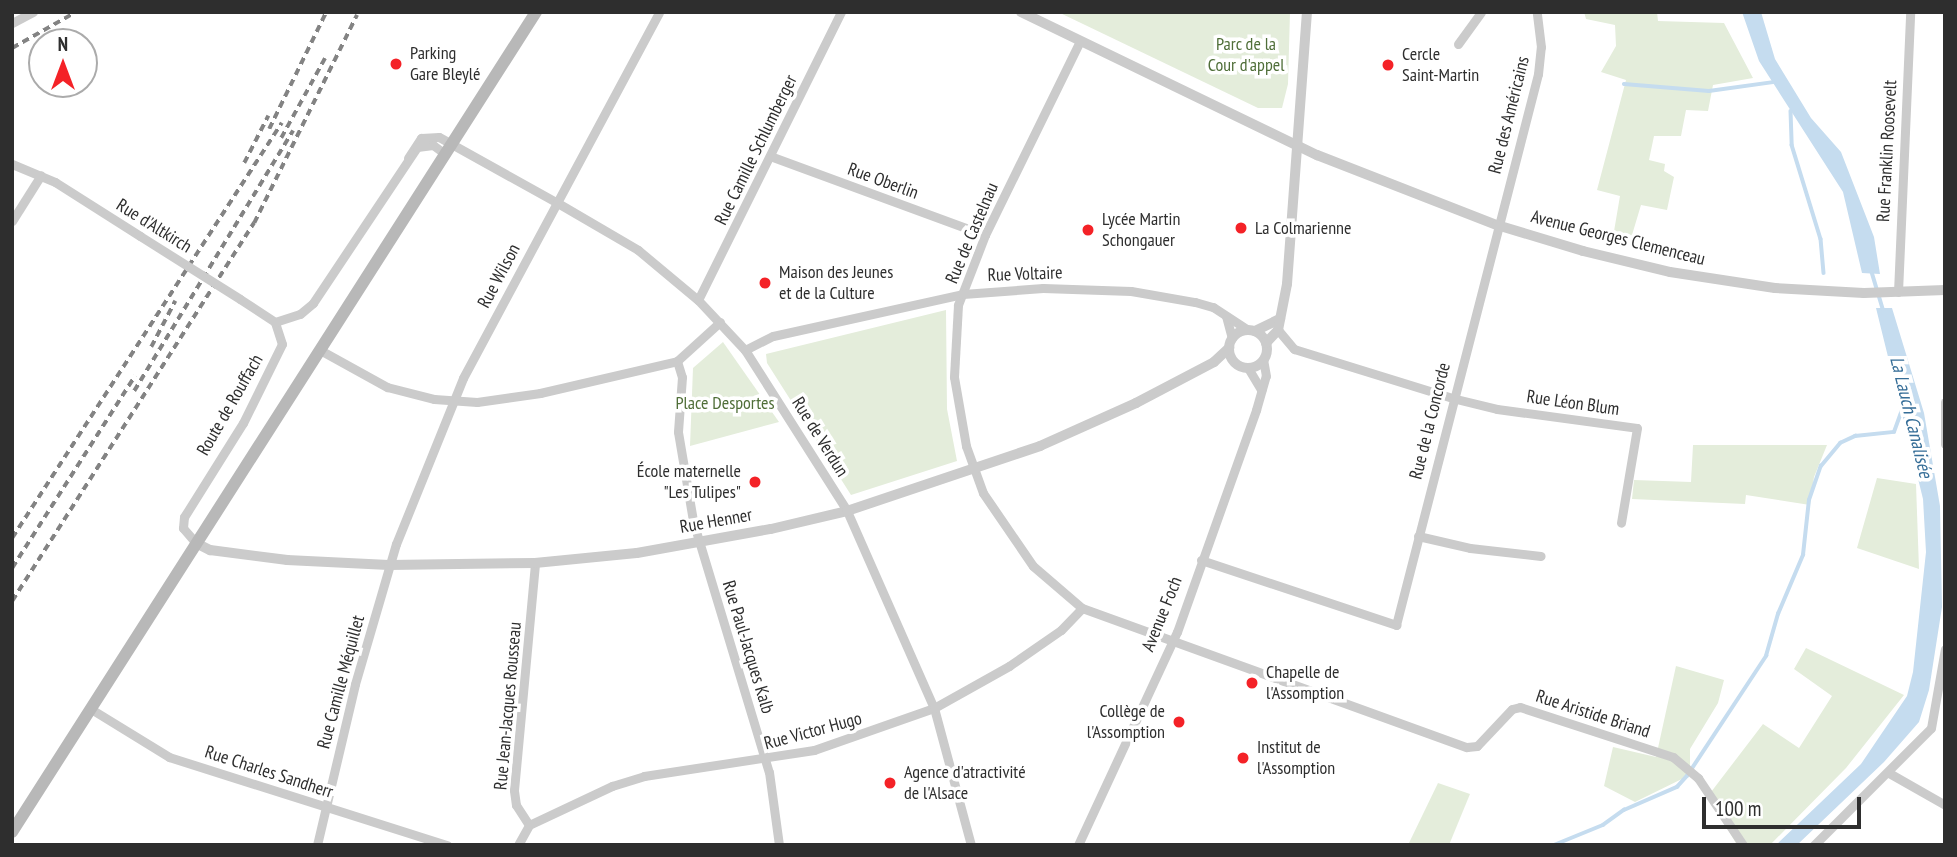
<!DOCTYPE html>
<meta charset="utf-8">
<style>
body{margin:0}
#map{position:relative;width:1957px;height:857px;overflow:hidden;background:#fff;font-family:"PT Sans Narrow",sans-serif}
div>[style]{position:absolute}
.green>*{inset:0;background:#e4eddb}
.water>*{inset:0;background:#c5dcef}
.stream>*{height:3.5px;margin:-1.75px;padding:0 1.75px;transform-origin:1.75px;border-radius:1.75px;background:#c5dcef}
.minor>*{height:9px;margin:-4.5px;padding:0 4.5px;transform-origin:4.5px;border-radius:4.5px;background:#cbcbcb}
.tertiary>*{height:10px;margin:-5px;padding:0 5px;transform-origin:5px;border-radius:5px;background:#cbcbcb}
.tertiary>.ring{margin:-5px;padding:0;box-sizing:content-box;background:none;border:10px solid #cbcbcb;border-radius:50%}
.secondary>*{height:12px;margin:-6px;padding:0 6px;transform-origin:6px;border-radius:6px;background:#b8b8b8}
.rail>*{height:3.5px;margin-top:-1.75px;transform-origin:0;background:repeating-linear-gradient(90deg,#838383 0 7px,transparent 0 12px)}
.minor-bridge>*{height:9px;margin:-4.5px;padding:0 4.5px;transform-origin:4.5px;border-radius:4.5px;background:#cbcbcb}
.dots>*{width:19px;height:19px;translate:-50% -50%;box-sizing:border-box;border:4px solid #fff;border-radius:50%}
span{translate:-50% -50%;white-space:nowrap;text-align:center;line-height:1.15;-webkit-text-stroke:7px #fff;paint-order:stroke}
.park-label{font-size:18px;color:#4f6e38}
.poi-label{font-size:18px;color:#2e2e2e}
.left{translate:0 -50%;text-align:left}
.right{translate:-100% -50%;text-align:right}
.street-label{font-size:18px;color:#2e2e2e}
.water-label{font-size:19px;color:#356d97;font-style:italic}
.frame{position:absolute;inset:0;border:14px solid #2e2e2e;pointer-events:none}
.north{position:absolute;left:28px;top:28px;width:70px;height:70px;box-sizing:border-box;background:#fff;border:2px solid #ababab;border-radius:50%;rotate:0deg;font-size:19px;font-weight:700;line-height:28px;text-align:center;color:#2e2e2e}
.north::after{content:'';display:block;margin:auto;width:24px;height:32px;background:#f42227;clip-path:polygon(50% 0,100% 100%,50% 72%,0 100%)}
.scale{position:absolute;left:1702px;top:797px;width:159px;height:32px;box-sizing:border-box;border:4px solid #2e2e2e;border-top:0;padding-left:9px;font-size:21px;line-height:24px;white-space:nowrap;color:#2e2e2e;-webkit-text-stroke:5px #fff;paint-order:stroke}
</style>
<div id="map">
<div class="green">
<div style="clip-path:polygon(1058px 12px,1290px 12px,1288px 84px,1282px 108px,1258px 108px)"></div>
<div style="clip-path:polygon(1584px 12px,1657px 12px,1658px 21px,1724px 23px,1753px 78px,1713px 85px,1708px 111px,1686px 110px,1681px 136px,1654px 136px,1649px 160px,1665px 164px,1664px 171px,1674px 177px,1667px 210px,1641px 205px,1629px 245px,1612px 243px,1620px 196px,1597px 190px,1626px 80px,1601px 72px,1616px 46px,1615px 25px,1586px 19px)"></div>
<div style="clip-path:polygon(946px 310px,947px 409px,957px 461px,851px 495px,767px 363px,766px 354px)"></div>
<div style="clip-path:polygon(723px 342px,779px 422px,690px 446px,693px 368px)"></div>
<div style="clip-path:polygon(1693px 445px,1827px 445px,1814px 477px,1810px 505px,1746px 495px,1745px 504px,1632px 499px,1634px 480px,1691px 482px)"></div>
<div style="clip-path:polygon(1877px 478px,1916px 484px,1919px 569px,1857px 548px)"></div>
<div style="clip-path:polygon(1806px 648px,1904px 695px,1846px 768px,1770px 845px,1737px 845px,1708px 796px,1763px 724px,1799px 748px,1832px 696px,1794px 669px)"></div>
<div style="clip-path:polygon(1676px 666px,1724px 680px,1718px 703px,1690px 749px,1690px 775px,1635px 802px,1604px 786px,1613px 747px,1656px 757px)"></div>
<div style="clip-path:polygon(1438px 783px,1470px 794px,1449px 845px,1408px 845px)"></div>
</div>
<div class="water">
<div style="clip-path:polygon(1742px 12px,1761px 12px,1775px 59px,1811px 118px,1841px 152px,1874px 237px,1880px 274px,1862px 273px,1843px 192px,1759px 61px)"></div>
<div style="clip-path:polygon(1876px 308px,1892px 308px,1924px 413px,1940px 506px,1942px 607px,1929px 690px,1919px 722px,1884px 762px,1797px 845px,1776px 845px,1861px 764px,1907px 696px,1913px 672px,1926px 552px,1923px 499px)"></div>
</div>
<div class="stream">
<div style="left:1624px;top:84px;width:85px;rotate:4.7deg"></div>
<div style="left:1709px;top:91px;width:66px;rotate:-7.9deg"></div>
<div style="left:1791px;top:111px;width:34px;rotate:88deg"></div>
<div style="left:1792px;top:145px;width:98px;rotate:72.9deg"></div>
<div style="left:1821px;top:239px;width:34px;rotate:85deg"></div>
<div style="left:1872px;top:272px;width:42px;rotate:73.3deg"></div>
<div style="left:1554px;top:845px;width:53px;rotate:-22.2deg"></div>
<div style="left:1603px;top:825px;width:26px;rotate:-36deg"></div>
<div style="left:1624px;top:810px;width:58px;rotate:-23.5deg"></div>
<div style="left:1677px;top:787px;width:15px;rotate:-48deg"></div>
<div style="left:1687px;top:776px;width:144px;rotate:-56.6deg"></div>
<div style="left:1766px;top:656px;width:44px;rotate:-74.1deg"></div>
<div style="left:1778px;top:614px;width:64px;rotate:-67deg"></div>
<div style="left:1803px;top:555px;width:55px;rotate:-83.8deg"></div>
<div style="left:1809px;top:500px;width:36px;rotate:-71deg"></div>
<div style="left:1821px;top:466px;width:30px;rotate:-50deg"></div>
<div style="left:1840px;top:443px;width:17px;rotate:-25deg"></div>
<div style="left:1855px;top:436px;width:39px;rotate:-6deg"></div>
<div style="left:1894px;top:432px;width:27px;rotate:-70deg"></div>
</div>
<div class="minor">
<div style="left:12px;top:23px;width:24px;rotate:-28deg"></div>
<div style="left:1080px;top:41px;width:216px;rotate:116.1deg"></div>
<div style="left:985px;top:235px;width:75px;rotate:111.1deg"></div>
<div style="left:958px;top:305px;width:72px;rotate:93.2deg"></div>
<div style="left:954px;top:377px;width:70px;rotate:80.1deg"></div>
<div style="left:966px;top:446px;width:50px;rotate:70.1deg"></div>
<div style="left:983px;top:493px;width:88px;rotate:55.6deg"></div>
<div style="left:1033px;top:566px;width:65px;rotate:40.6deg"></div>
<div style="left:1082px;top:608px;width:409px;rotate:19.9deg"></div>
<div style="left:1467px;top:747px;width:10px;rotate:-6deg"></div>
<div style="left:1477px;top:746px;width:51px;rotate:-46.6deg"></div>
<div style="left:1512px;top:709px;width:8px;rotate:-14deg"></div>
<div style="left:1520px;top:707px;width:161px;rotate:18.1deg"></div>
<div style="left:1673px;top:757px;width:33px;rotate:40deg"></div>
<div style="left:1698px;top:778px;width:81px;rotate:56.1deg"></div>
<div style="left:1458px;top:44px;width:39px;rotate:-54deg"></div>
<div style="left:770px;top:156px;width:229px;rotate:20.2deg"></div>
<div style="left:408px;top:158px;width:24px;rotate:-57deg"></div>
<div style="left:421px;top:138px;width:18px;rotate:-3deg"></div>
<div style="left:439px;top:137px;width:134px;rotate:29.1deg"></div>
<div style="left:556px;top:202px;width:95px;rotate:30.3deg"></div>
<div style="left:638px;top:250px;width:78px;rotate:39.8deg"></div>
<div style="left:698px;top:300px;width:69px;rotate:46.8deg"></div>
<div style="left:745px;top:350px;width:191px;rotate:57.6deg"></div>
<div style="left:847px;top:511px;width:215px;rotate:66.2deg"></div>
<div style="left:934px;top:708px;width:142px;rotate:74.9deg"></div>
<div style="left:12px;top:164px;width:47px;rotate:22.7deg"></div>
<div style="left:55px;top:182px;width:101px;rotate:32.4deg"></div>
<div style="left:12px;top:221px;width:54px;rotate:-57.8deg"></div>
<div style="left:1898px;top:292px;width:280px;rotate:-87.5deg"></div>
<div style="left:698px;top:300px;width:322px;rotate:-63.6deg"></div>
<div style="left:1226px;top:316px;width:23px;rotate:75deg"></div>
<div style="left:275px;top:322px;width:26px;rotate:-18deg"></div>
<div style="left:300px;top:314px;width:17px;rotate:-40deg"></div>
<div style="left:313px;top:303px;width:187px;rotate:-56.3deg"></div>
<div style="left:417px;top:147px;width:16px;rotate:-7deg"></div>
<div style="left:433px;top:145px;width:15px;rotate:37deg"></div>
<div style="left:720px;top:322px;width:58px;rotate:137.8deg"></div>
<div style="left:677px;top:361px;width:17px;rotate:73deg"></div>
<div style="left:682px;top:377px;width:55px;rotate:94.2deg"></div>
<div style="left:678px;top:432px;width:90px;rotate:80.4deg"></div>
<div style="left:693px;top:521px;width:262px;rotate:73.2deg"></div>
<div style="left:769px;top:772px;width:74px;rotate:82.2deg"></div>
<div style="left:1278px;top:330px;width:25px;rotate:50deg"></div>
<div style="left:1294px;top:349px;width:165px;rotate:17.2deg"></div>
<div style="left:1452px;top:398px;width:46px;rotate:13.7deg"></div>
<div style="left:1497px;top:409px;width:141px;rotate:7.7deg"></div>
<div style="left:1637px;top:428px;width:96px;rotate:99.6deg"></div>
<div style="left:320px;top:350px;width:77px;rotate:28.9deg"></div>
<div style="left:387px;top:387px;width:49px;rotate:14.3deg"></div>
<div style="left:434px;top:399px;width:43px;rotate:4deg"></div>
<div style="left:477px;top:402px;width:64px;rotate:-8.1deg"></div>
<div style="left:540px;top:393px;width:141px;rotate:-13.1deg"></div>
<div style="left:745px;top:350px;width:31px;rotate:-27deg"></div>
<div style="left:773px;top:336px;width:195px;rotate:-12.5deg"></div>
<div style="left:963px;top:294px;width:80px;rotate:-4.3deg"></div>
<div style="left:1043px;top:288px;width:88px;rotate:2deg"></div>
<div style="left:1131px;top:291px;width:65px;rotate:9.8deg"></div>
<div style="left:1195px;top:302px;width:19px;rotate:16deg"></div>
<div style="left:1213px;top:307px;width:42px;rotate:33.3deg"></div>
<div style="left:1248px;top:368px;width:26px;rotate:59deg"></div>
<div style="left:1945px;top:402px;width:42px;rotate:90deg"></div>
<div style="left:1418px;top:536px;width:53px;rotate:13deg"></div>
<div style="left:1470px;top:548px;width:71px;rotate:6.4deg"></div>
<div style="left:196px;top:543px;width:20px;rotate:-131deg"></div>
<div style="left:183px;top:528px;width:11px;rotate:-85deg"></div>
<div style="left:184px;top:517px;width:111px;rotate:-57.9deg"></div>
<div style="left:243px;top:423px;width:88px;rotate:-63.7deg"></div>
<div style="left:282px;top:344px;width:23px;rotate:-108deg"></div>
<div style="left:275px;top:322px;width:42px;rotate:-146.7deg"></div>
<div style="left:1201px;top:560px;width:206px;rotate:18.4deg"></div>
<div style="left:1396px;top:625px;width:569px;rotate:-75.55deg"></div>
<div style="left:1538px;top:74px;width:27px;rotate:-84deg"></div>
<div style="left:1541px;top:47px;width:35px;rotate:-97deg"></div>
<div style="left:91px;top:709px;width:92px;rotate:31.6deg"></div>
<div style="left:169px;top:757px;width:292px;rotate:17.6deg"></div>
<div style="left:1889px;top:773px;width:64px;rotate:29.7deg"></div>
<div style="left:529px;top:825px;width:24px;rotate:-123deg"></div>
<div style="left:516px;top:805px;width:15px;rotate:-98deg"></div>
<div style="left:514px;top:790px;width:228px;rotate:-84.7deg"></div>
<div style="left:317px;top:845px;width:165px;rotate:-76.7deg"></div>
<div style="left:355px;top:684px;width:146px;rotate:-73.7deg"></div>
<div style="left:396px;top:544px;width:179px;rotate:-68deg"></div>
<div style="left:463px;top:378px;width:415px;rotate:-61.8deg"></div>
<div style="left:518px;top:845px;width:23px;rotate:-61deg"></div>
<div style="left:529px;top:825px;width:92px;rotate:-25.2deg"></div>
<div style="left:612px;top:786px;width:34px;rotate:-17deg"></div>
<div style="left:644px;top:776px;width:172px;rotate:-8.7deg"></div>
<div style="left:814px;top:750px;width:127px;rotate:-19.3deg"></div>
<div style="left:934px;top:708px;width:86px;rotate:-29.2deg"></div>
<div style="left:1009px;top:666px;width:63px;rotate:-34.7deg"></div>
<div style="left:1061px;top:630px;width:30px;rotate:-46deg"></div>
<div style="left:1078px;top:845px;width:235px;rotate:-65.1deg"></div>
<div style="left:1177px;top:632px;width:236px;rotate:-70.4deg"></div>
<div style="left:1256px;top:410px;width:35px;rotate:-74deg"></div>
<div style="left:1266px;top:376px;width:17px;rotate:-100deg"></div>
<div style="left:1814px;top:845px;width:165px;rotate:-45deg"></div>
<div style="left:1931px;top:728px;width:80px;rotate:-80deg"></div>
</div>
<div class="tertiary">
<div style="left:1021px;top:12px;width:329px;rotate:25.8deg"></div>
<div style="left:1317px;top:155px;width:193px;rotate:21.3deg"></div>
<div style="left:1497px;top:225px;width:90px;rotate:16.8deg"></div>
<div style="left:1583px;top:251px;width:89px;rotate:13.6deg"></div>
<div style="left:1670px;top:272px;width:106px;rotate:8.7deg"></div>
<div style="left:1775px;top:288px;width:89px;rotate:3.2deg"></div>
<div style="left:1864px;top:293px;width:81px;rotate:-2.1deg"></div>
<div class="ring" style="left:1229px;top:330px;width:28px;height:28px"></div>
<div style="left:1255px;top:331px;width:28px;rotate:-26deg"></div>
<div style="left:1266px;top:343px;width:18px;rotate:-47deg"></div>
<div style="left:1278px;top:330px;width:47px;rotate:-78.9deg"></div>
<div style="left:1287px;top:284px;width:273px;rotate:-85.8deg"></div>
<div style="left:196px;top:543px;width:16px;rotate:27deg"></div>
<div style="left:210px;top:550px;width:78px;rotate:7.4deg"></div>
<div style="left:287px;top:560px;width:102px;rotate:2.8deg"></div>
<div style="left:389px;top:565px;width:146px;rotate:-0.8deg"></div>
<div style="left:535px;top:563px;width:102px;rotate:-5.6deg"></div>
<div style="left:637px;top:553px;width:136px;rotate:-10.2deg"></div>
<div style="left:771px;top:529px;width:78px;rotate:-13.3deg"></div>
<div style="left:847px;top:511px;width:204px;rotate:-18.6deg"></div>
<div style="left:1040px;top:446px;width:105px;rotate:-24.1deg"></div>
<div style="left:1136px;top:403px;width:88px;rotate:-27.7deg"></div>
<div style="left:1214px;top:362px;width:21px;rotate:-43deg"></div>
</div>
<div class="secondary">
<div style="left:12px;top:832px;width:973px;rotate:-57.42deg"></div>
</div>
<div class="rail">
<div style="left:12px;top:48px;width:73px;rotate:-29.4deg"></div>
<div style="left:269px;top:129px;width:130px;rotate:-64deg"></div>
<div style="left:281px;top:138px;width:91px;rotate:-61.2deg"></div>
<div style="left:244px;top:163px;width:53px;rotate:-62.9deg"></div>
<div style="left:151px;top:347px;width:52px;rotate:-62.4deg"></div>
<div style="left:134px;top:391px;width:305px;rotate:-58.6deg"></div>
<div style="left:12px;top:538px;width:495px;rotate:-57deg"></div>
<div style="left:12px;top:568px;width:228px;rotate:-57.4deg"></div>
<div style="left:12px;top:601px;width:449px;rotate:-57.4deg"></div>
<div style="left:254px;top:223px;width:232px;rotate:-63.7deg"></div>
</div>
<div class="minor-bridge">
<div style="left:140px;top:236px;width:118px;rotate:32.2deg"></div>
</div>
<div class="dots">
<div style="left:396px;top:64px;background:#f42227"></div>
<div style="left:1388px;top:65px;background:#f42227"></div>
<div style="left:1241px;top:228px;background:#f42227"></div>
<div style="left:1088px;top:230px;background:#f42227"></div>
<div style="left:765px;top:283px;background:#f42227"></div>
<div style="left:755px;top:482px;background:#f42227"></div>
<div style="left:1252px;top:683px;background:#f42227"></div>
<div style="left:1179px;top:722px;background:#f42227"></div>
<div style="left:1243px;top:758px;background:#f42227"></div>
<div style="left:890px;top:783px;background:#f42227"></div>
</div>
<div class="park-label">
<span style="left:1246px;top:55px">Parc de la<br>Cour d'appel</span>
<span style="left:725px;top:403px">Place Desportes</span>
</div>
<div class="poi-label">
<span class="left" style="left:410px;top:64px">Parking<br>Gare Bleylé</span>
<span class="left" style="left:1402px;top:65px">Cercle<br>Saint-Martin</span>
<span class="left" style="left:1102px;top:230px">Lycée Martin<br>Schongauer</span>
<span class="left" style="left:1255px;top:228px">La Colmarienne</span>
<span class="left" style="left:779px;top:283px">Maison des Jeunes<br>et de la Culture</span>
<span class="right" style="left:741px;top:482px">École maternelle<br>"Les Tulipes"</span>
<span class="left" style="left:1266px;top:683px">Chapelle de<br>l'Assomption</span>
<span class="right" style="left:1165px;top:722px">Collège de<br>l'Assomption</span>
<span class="left" style="left:1257px;top:758px">Institut de<br>l'Assomption</span>
<span class="left" style="left:904px;top:783px">Agence d'atractivité<br>de l'Alsace</span>
</div>
<div class="street-label">
<span style="left:1509px;top:115px;rotate:-76deg">Rue des Américains</span>
<span style="left:756px;top:150px;rotate:-64deg">Rue Camille Schlumberger</span>
<span style="left:1887px;top:151px;rotate:-87deg">Rue Franklin Roosevelt</span>
<span style="left:883px;top:181px;rotate:20deg">Rue Oberlin</span>
<span style="left:154px;top:226px;rotate:32deg">Rue d'Altkirch</span>
<span style="left:972px;top:233px;rotate:-67deg">Rue de Castelnau</span>
<span style="left:1618px;top:238px;rotate:14deg">Avenue Georges Clemenceau</span>
<span style="left:1025px;top:274px;rotate:-2deg">Rue Voltaire</span>
<span style="left:499px;top:276px;rotate:-62deg">Rue Wilson</span>
<span style="left:1573px;top:403px;rotate:8deg">Rue Léon Blum</span>
<span style="left:230px;top:405px;rotate:-60deg">Route de Rouffach</span>
<span style="left:1430px;top:421px;rotate:-76deg">Rue de la Concorde</span>
<span style="left:820px;top:437px;rotate:58deg">Rue de Verdun</span>
<span style="left:716px;top:521px;rotate:-10deg">Rue Henner</span>
<span style="left:1162px;top:614px;rotate:-68deg">Avenue Foch</span>
<span style="left:748px;top:647px;rotate:73deg">Rue Paul-Jacques Kalb</span>
<span style="left:341px;top:682px;rotate:-75deg">Rue Camille Méquillet</span>
<span style="left:508px;top:706px;rotate:-85deg">Rue Jean-Jacques Rousseau</span>
<span style="left:1593px;top:714px;rotate:18deg">Rue Aristide Briand</span>
<span style="left:813px;top:731px;rotate:-15deg">Rue Victor Hugo</span>
<span style="left:269px;top:772px;rotate:18deg">Rue Charles Sandherr</span>
</div>
<div class="water-label">
<span style="left:1911px;top:417px;rotate:76deg">La Lauch Canalisée</span>
</div>
<div class="frame"></div>
<div class="north">N</div>
<div class="scale">100 m</div>
</div>
